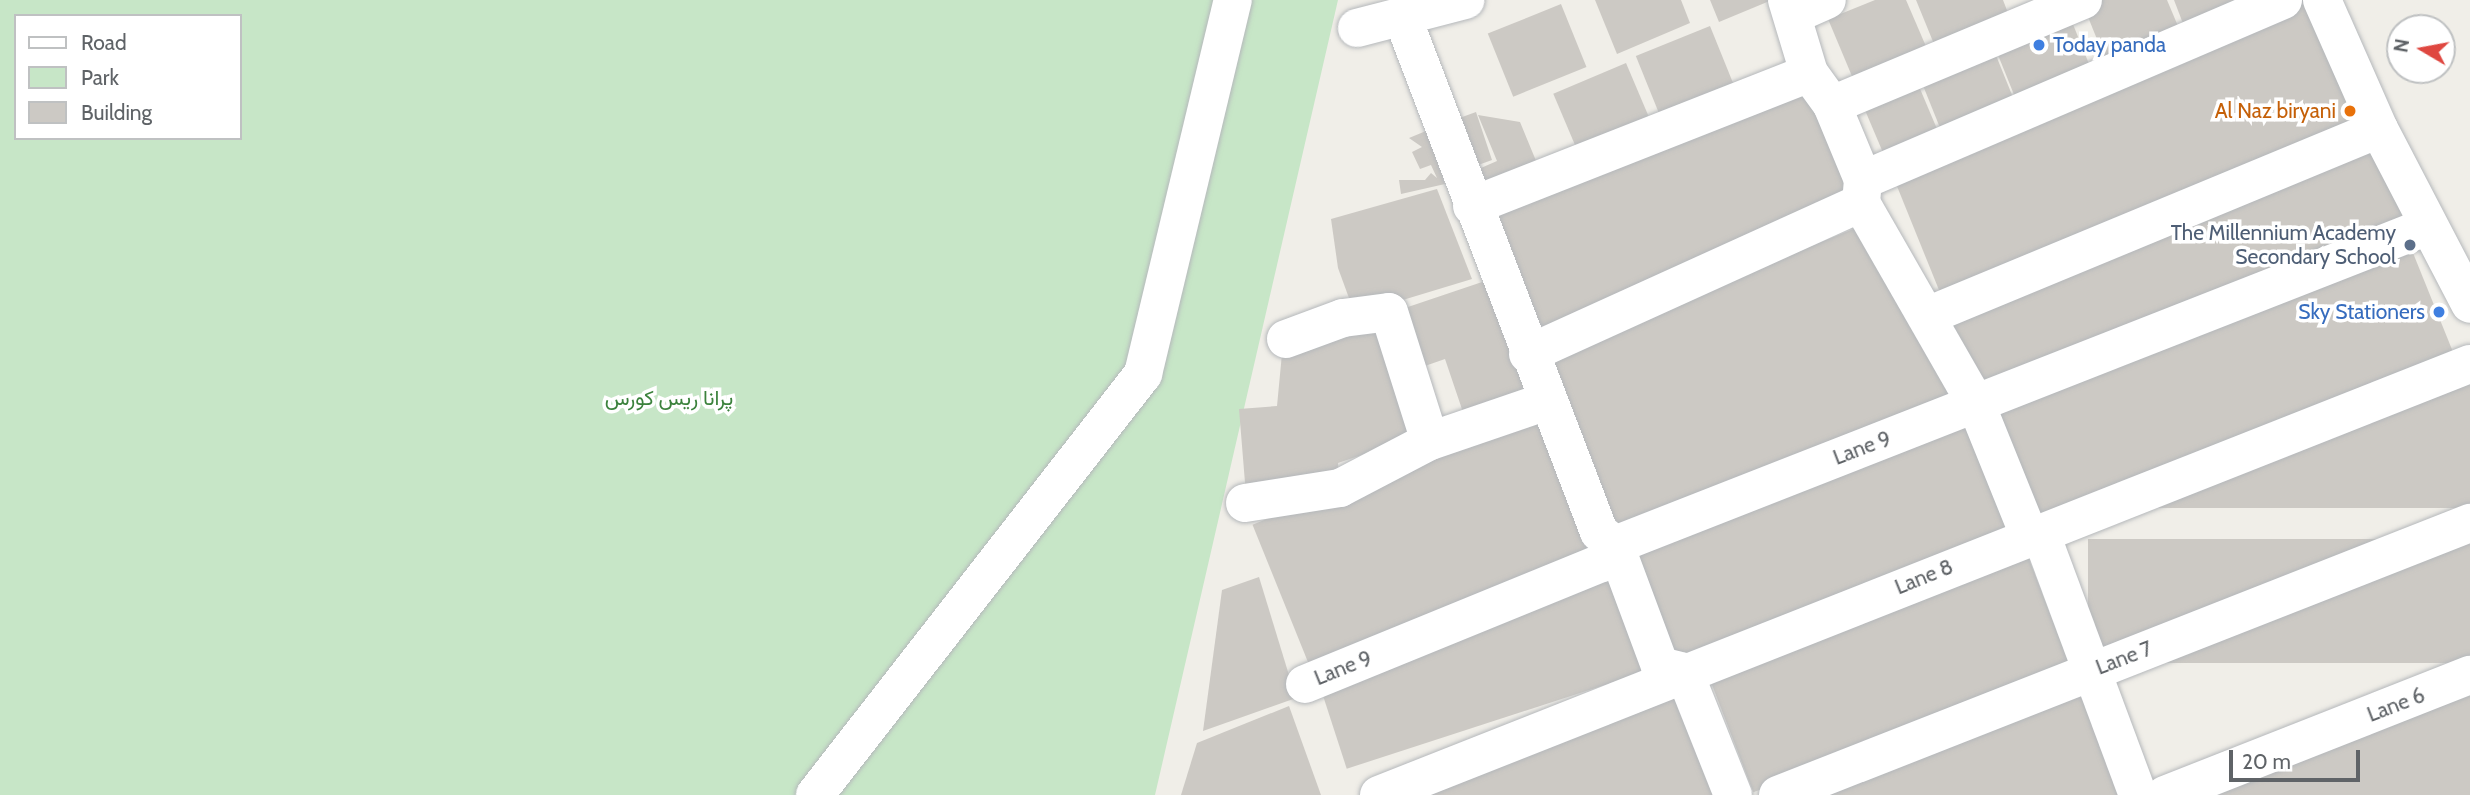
<!DOCTYPE html>
<meta charset="utf-8">
<style>
body{margin:0}
#map{position:relative;width:2470px;height:795px;overflow:hidden;background:#f0eee8;font-family:Cabin,Vazirmatn,sans-serif}
div>[style]{position:absolute}
.green>*{inset:0;background:#c7e6c7}
.building>*{inset:0;background:#ccc9c4;transform-origin:0 0}
.roads{filter:drop-shadow(0 0 2px #b5b8bb) drop-shadow(0 0 2px #b5b8bb)}
.minor>*{height:38px;margin:-19px;padding:0 19px;transform-origin:19px;border-radius:19px;background:#fff}
.dots>*{width:19px;height:19px;translate:-50% -50%;box-sizing:border-box;border:4px solid #fff;border-radius:50%}
span{translate:-50% -50%;white-space:nowrap;text-align:center;line-height:1.15;-webkit-text-stroke:7px #fff;paint-order:stroke}
.shop-label{font-size:21px;color:#366cbe}
.left{translate:0 -50%;text-align:left}
.right{translate:-100% -50%;text-align:right}
.food-label{font-size:21px;color:#c56008}
.service-label{font-size:21px;color:#4e5e75}
.park-label{font-size:21px;color:#3b823c}
.street-label{font-size:21px;color:#5f6367}
.legend{position:absolute;left:14px;top:14px;width:228px;height:126px;box-sizing:border-box;background:#fff;border:2px solid #bfc1c2;margin:0;padding:9px 12px;list-style:none;font-size:21px;color:#5f6367}
.legend li{display:flex;align-items:center;gap:14px;height:35px}
.legend b{width:35px;border:2px solid #bfc1c2}
.north{position:absolute;left:2386px;top:14px;width:70px;height:70px;box-sizing:border-box;background:#fff;border:2px solid #bfc1c2;border-radius:50%;rotate:280deg;font-size:19px;font-weight:700;line-height:28px;text-align:center;color:#5f6367}
.north::after{content:'';display:block;margin:auto;width:24px;height:32px;background:#df4740;clip-path:polygon(50% 0,100% 100%,50% 72%,0 100%)}
.scale{position:absolute;left:2229px;top:750px;width:131px;height:32px;box-sizing:border-box;border:4px solid #5f6367;border-top:0;padding-left:9px;font-size:21px;line-height:24px;white-space:nowrap;color:#5f6367;-webkit-text-stroke:5px #fff;paint-order:stroke}
</style>
<div id="map">
<div class="green">
<div style="clip-path:polygon(evenodd,0 0,1338px 0,1155px 795px,0 795px,0 0,16px 16px,240px 16px,240px 138px,16px 138px,16px 16px)"></div>
</div>
<div class="building">
<div style="clip-path:polygon(1595px 0,1681px 0,1690px 23px,1617px 54px)"></div>
<div style="clip-path:polygon(1710px 0,1772px 0,1719px 22px)"></div>
<div style="clip-path:polygon(1875px 0,1906px 0,1928px 51px,1854px 81px,1828px 19px)"></div>
<div style="clip-path:polygon(1916px 0,2003px 0,2008px 13px,1934px 44px)"></div>
<div style="clip-path:polygon(2100px 0,2167px 0,2183px 38px,2109px 69px,2084px 7px)"></div>
<div style="clip-path:polygon(2174px 0,2259px 0,2187px 34px)"></div>
<div style="left:2309px;top:2px;width:135px;height:451px;rotate:68deg"></div>
<div style="left:1561px;top:4px;width:68px;height:79px;rotate:68deg"></div>
<div style="left:2068px;top:12px;width:67px;height:81px;rotate:68deg"></div>
<div style="left:1710px;top:26px;width:68px;height:80px;rotate:68deg"></div>
<div style="left:1991px;top:43px;width:68px;height:79px;rotate:68deg"></div>
<div style="left:1626px;top:63px;width:67px;height:79px;rotate:67deg"></div>
<div style="left:1817px;top:69px;width:147px;height:362px;rotate:68deg"></div>
<div style="left:1915px;top:77px;width:67px;height:59px;rotate:67deg"></div>
<div style="clip-path:polygon(1476px 112px,1492px 160px,1470px 168px,1443px 124px)"></div>
<div style="clip-path:polygon(1478px 115px,1520px 122px,1539px 168px,1482px 192px,1474px 171px,1497px 161px)"></div>
<div style="clip-path:polygon(1438px 126px,1456px 172px,1443px 177px,1445px 184px,1401px 194px,1399px 180px,1425px 180px,1431px 173px,1437px 178px,1431px 165px,1420px 169px,1412px 152px,1422px 147px,1409px 138px)"></div>
<div style="left:2375px;top:139px;width:91px;height:463px;rotate:68deg"></div>
<div style="clip-path:polygon(1437px 189px,1472px 279px,1383px 306px,1353px 309px,1338px 268px,1331px 219px)"></div>
<div style="left:1883px;top:217px;width:189px;height:369px;rotate:68deg"></div>
<div style="left:2411px;top:248px;width:117px;height:449px;rotate:68deg"></div>
<div style="clip-path:polygon(1491px 279px,1532px 401px,1467px 424px,1445px 359px,1422px 367px,1402px 309px)"></div>
<div style="clip-path:polygon(1371px 315px,1412px 438px,1338px 463px,1340px 488px,1246px 495px,1239px 409px,1277px 406px,1283px 343px)"></div>
<div style="left:2470px;top:383px;width:125px;height:434px;rotate:90deg"></div>
<div style="left:1539px;top:409px;width:161px;height:309px;rotate:68deg"></div>
<div style="left:1967px;top:420px;width:118px;height:360px;rotate:69deg"></div>
<div style="left:2470px;top:539px;width:124px;height:382px;rotate:90deg"></div>
<div style="left:2024px;top:546px;width:133px;height:341px;rotate:69deg"></div>
<div style="left:1612px;top:569px;width:108px;height:314px;rotate:72deg"></div>
<div style="clip-path:polygon(1259px 577px,1296px 698px,1203px 731px,1222px 590px)"></div>
<div style="clip-path:polygon(2470px 688px,2470px 795px,2202px 795px)"></div>
<div style="clip-path:polygon(2081px 692px,2120px 795px,1821px 795px)"></div>
<div style="clip-path:polygon(1675px 698px,1713px 795px,1428px 795px)"></div>
<div style="clip-path:polygon(1289px 706px,1321px 795px,1181px 795px,1197px 743px)"></div>
</div>
<div class="roads">
<div class="minor">
<div style="left:1787px;top:0;width:76px;rotate:73.2deg"></div>
<div style="left:1809px;top:73px;width:39px;rotate:54deg"></div>
<div style="left:1832px;top:105px;width:81px;rotate:67.5deg"></div>
<div style="left:1863px;top:180px;width:23px;rotate:95deg"></div>
<div style="left:1861px;top:203px;width:232px;rotate:60.2deg"></div>
<div style="left:1976px;top:404px;width:134px;rotate:68deg"></div>
<div style="left:2026px;top:528px;width:25px;rotate:42deg"></div>
<div style="left:2045px;top:545px;width:267px;rotate:69.6deg"></div>
<div style="left:2322px;top:0;width:141px;rotate:66.2deg"></div>
<div style="left:2379px;top:129px;width:197px;rotate:62.5deg"></div>
<div style="left:1793px;top:15px;width:37px;rotate:-24deg"></div>
<div style="left:1402px;top:16px;width:552px;rotate:69.1deg"></div>
<div style="left:1599px;top:532px;width:21px;rotate:39deg"></div>
<div style="left:1615px;top:545px;width:129px;rotate:69.6deg"></div>
<div style="left:1660px;top:666px;width:25px;rotate:14deg"></div>
<div style="left:1684px;top:672px;width:132px;rotate:68.3deg"></div>
<div style="left:1357px;top:28px;width:112px;rotate:-14.5deg"></div>
<div style="left:1832px;top:105px;width:272px;rotate:-22.7deg"></div>
<div style="left:1863px;top:180px;width:457px;rotate:-23.2deg"></div>
<div style="left:1472px;top:206px;width:362px;rotate:-21.5deg"></div>
<div style="left:1927px;top:316px;width:489px;rotate:-22.5deg"></div>
<div style="left:1286px;top:339px;width:61px;rotate:-20.2deg"></div>
<div style="left:1343px;top:318px;width:46px;rotate:-7.4deg"></div>
<div style="left:1389px;top:312px;width:135px;rotate:72.4deg"></div>
<div style="left:1528px;top:354px;width:366px;rotate:-24.4deg"></div>
<div style="left:1245px;top:503px;width:96px;rotate:-9deg"></div>
<div style="left:1340px;top:488px;width:102px;rotate:-27.6deg"></div>
<div style="left:1430px;top:441px;width:124px;rotate:-18.9deg"></div>
<div style="left:1305px;top:684px;width:321px;rotate:-22.2deg"></div>
<div style="left:1602px;top:563px;width:22px;rotate:-54deg"></div>
<div style="left:1615px;top:545px;width:873px;rotate:-21.42deg"></div>
<div style="left:815px;top:795px;width:534px;rotate:-52.08deg"></div>
<div style="left:1143px;top:374px;width:385px;rotate:-76.5deg"></div>
<div style="left:1379px;top:795px;width:1173px;rotate:-21.56deg"></div>
<div style="left:1778px;top:795px;width:744px;rotate:-21.46deg"></div>
<div style="left:2165px;top:795px;width:328px;rotate:-21.5deg"></div>
</div>
</div>
<div class="dots">
<div style="left:2039px;top:45px;background:#3f7fe0"></div>
<div style="left:2350px;top:111px;background:#e8710a"></div>
<div style="left:2410px;top:245px;background:#5c6f8a"></div>
<div style="left:2439px;top:312px;background:#3f7fe0"></div>
</div>
<div class="shop-label">
<span class="left" style="left:2053px;top:45px">Today panda</span>
<span class="right" style="left:2425px;top:312px">Sky Stationers</span>
</div>
<div class="food-label">
<span class="right" style="left:2336px;top:111px">Al Naz biryani</span>
</div>
<div class="service-label">
<span class="right" style="left:2396px;top:245px">The Millennium Academy<br>Secondary School</span>
</div>
<div class="park-label">
<span style="left:669px;top:398px">پرانا ریس کورس</span>
</div>
<div class="street-label">
<span style="left:1862px;top:448px;rotate:-21deg">Lane 9</span>
<span style="left:1924px;top:577px;rotate:-22deg">Lane 8</span>
<span style="left:2124px;top:658px;rotate:-21deg">Lane 7</span>
<span style="left:1343px;top:668px;rotate:-22deg">Lane 9</span>
<span style="left:2396px;top:705px;rotate:-21deg">Lane 6</span>
</div>
<ul class="legend">
<li><b style="height:9px;background:#fff"></b>Road</li>
<li><b style="height:19px;background:#c7e6c7"></b>Park</li>
<li><b style="height:19px;background:#ccc9c4"></b>Building</li>
</ul>
<div class="north">N</div>
<div class="scale">20 m</div>
</div>
